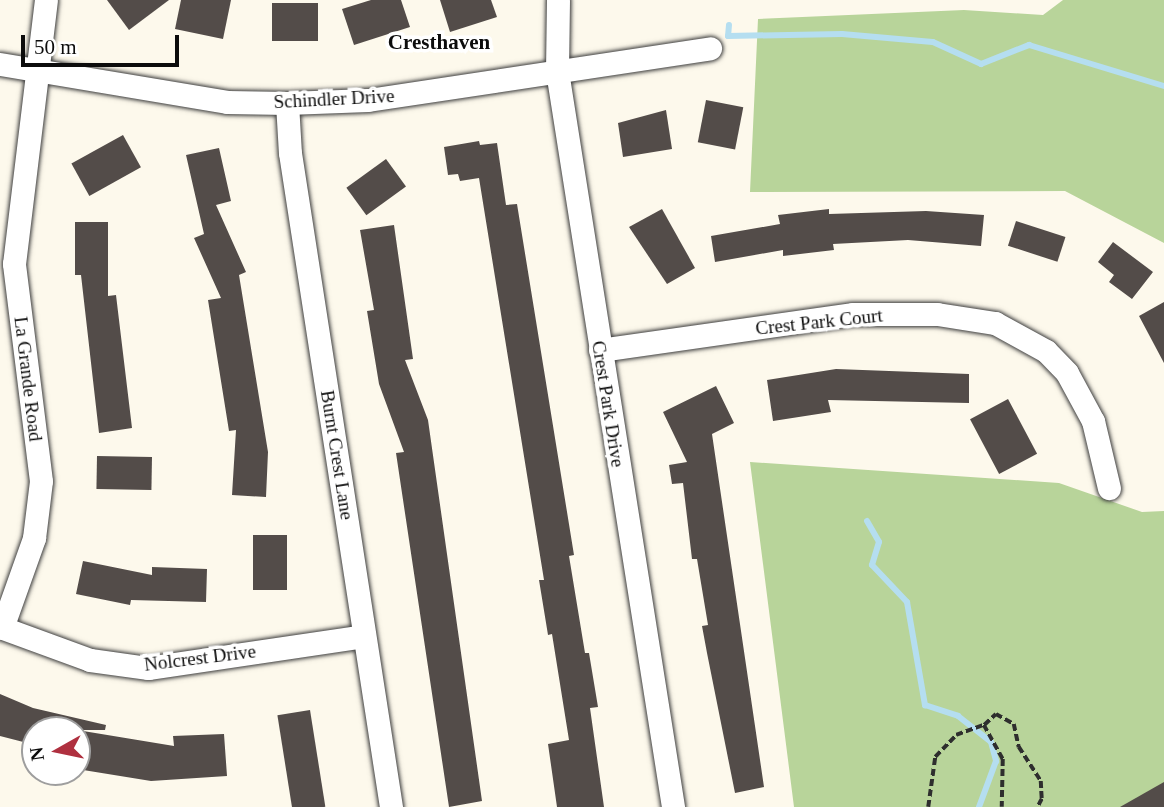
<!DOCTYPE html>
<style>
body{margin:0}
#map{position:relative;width:1164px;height:807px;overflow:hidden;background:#fdf9ec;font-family:Georgia,serif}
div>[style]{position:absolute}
.forest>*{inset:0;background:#b8d49a}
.stream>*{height:6px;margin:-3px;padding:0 3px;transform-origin:3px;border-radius:3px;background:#b5def0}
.building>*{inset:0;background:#534c49;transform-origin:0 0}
.path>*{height:3.5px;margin-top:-1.75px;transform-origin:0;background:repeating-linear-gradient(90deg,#2e2e2e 0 7px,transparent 0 10.5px)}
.roads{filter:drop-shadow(0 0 2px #3f3f3f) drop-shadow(0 0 2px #3f3f3f)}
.minor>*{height:23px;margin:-11.5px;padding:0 11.5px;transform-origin:11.5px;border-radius:11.5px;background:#fff}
span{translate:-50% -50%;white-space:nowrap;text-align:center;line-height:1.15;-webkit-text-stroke:7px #fff;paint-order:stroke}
.street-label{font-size:19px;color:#0c0c0c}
.neighbourhood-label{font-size:21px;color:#0c0c0c;font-weight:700}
.north{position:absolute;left:21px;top:716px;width:70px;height:70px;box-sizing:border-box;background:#fff;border:2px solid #9e9e9e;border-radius:50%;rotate:261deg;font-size:19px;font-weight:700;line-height:28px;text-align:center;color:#0c0c0c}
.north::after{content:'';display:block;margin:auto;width:24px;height:32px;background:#af303f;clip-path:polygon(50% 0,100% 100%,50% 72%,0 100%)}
.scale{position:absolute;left:21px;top:35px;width:158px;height:32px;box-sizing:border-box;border:4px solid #0c0c0c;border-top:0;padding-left:9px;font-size:21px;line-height:24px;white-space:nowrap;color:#0c0c0c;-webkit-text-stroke:5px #fff;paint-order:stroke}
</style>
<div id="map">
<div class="forest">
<div style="clip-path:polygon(1063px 0,1164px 0,1164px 243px,1065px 191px,750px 192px,758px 19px,964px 10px,1043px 15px)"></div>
<div style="clip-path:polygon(750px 462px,1059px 483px,1142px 512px,1164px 511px,1164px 807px,794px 807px)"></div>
</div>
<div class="stream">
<div style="left:729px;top:25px;width:11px;rotate:95deg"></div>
<div style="left:728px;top:36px;width:114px;rotate:-1deg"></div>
<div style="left:842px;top:34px;width:91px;rotate:5deg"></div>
<div style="left:933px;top:42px;width:53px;rotate:24.6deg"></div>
<div style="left:981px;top:64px;width:52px;rotate:-21.6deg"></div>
<div style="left:1029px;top:45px;width:141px;rotate:16.9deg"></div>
<div style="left:867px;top:521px;width:24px;rotate:60deg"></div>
<div style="left:879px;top:542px;width:24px;rotate:107deg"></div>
<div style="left:872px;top:565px;width:51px;rotate:46.6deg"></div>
<div style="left:907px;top:602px;width:105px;rotate:80.1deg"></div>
<div style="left:925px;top:705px;width:35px;rotate:18deg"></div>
<div style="left:958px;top:716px;width:42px;rotate:38.2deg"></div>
<div style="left:991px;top:742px;width:20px;rotate:75deg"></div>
<div style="left:996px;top:761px;width:49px;rotate:110.3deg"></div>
</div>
<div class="building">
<div style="clip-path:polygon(107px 0,169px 0,129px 30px)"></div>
<div style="clip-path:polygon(181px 0,231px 0,223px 39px,175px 29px)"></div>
<div style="clip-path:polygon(371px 0,401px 0,410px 27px,354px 45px,342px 9px)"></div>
<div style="clip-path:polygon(440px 0,491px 0,497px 17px,450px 32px)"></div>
<div style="left:272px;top:3px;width:46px;height:38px"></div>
<div style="left:706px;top:100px;width:38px;height:43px;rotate:11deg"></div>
<div style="clip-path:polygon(666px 110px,672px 149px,623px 157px,618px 123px)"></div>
<div style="left:123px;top:135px;width:37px;height:59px;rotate:61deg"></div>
<div style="clip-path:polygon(479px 141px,480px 145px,497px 143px,506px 205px,517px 204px,574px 555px,569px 556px,585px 653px,589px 653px,598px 707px,590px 708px,604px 807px,557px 807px,548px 744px,569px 740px,552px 634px,548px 635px,539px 580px,544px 580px,479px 178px,460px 181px,458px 174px,448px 175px,444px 147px)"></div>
<div style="clip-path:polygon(219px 148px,231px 201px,216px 205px,246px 272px,239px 275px,268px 452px,266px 497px,232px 495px,236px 430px,229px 431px,208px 300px,221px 298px,194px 238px,204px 234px,186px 155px)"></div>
<div style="left:386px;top:159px;width:34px;height:49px;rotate:54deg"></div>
<div style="clip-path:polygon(662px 209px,695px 268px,667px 284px,629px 227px)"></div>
<div style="clip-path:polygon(829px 209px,829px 214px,926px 211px,984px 215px,981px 246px,908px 240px,833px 244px,834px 250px,783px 256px,783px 250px,715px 262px,711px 236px,780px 224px,778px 215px)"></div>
<div style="left:1016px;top:221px;width:52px;height:26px;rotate:18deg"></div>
<div style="clip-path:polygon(75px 222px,108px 222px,108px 296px,116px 295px,132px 428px,99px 433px,81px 275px,75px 275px)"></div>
<div style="clip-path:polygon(394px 225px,413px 359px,405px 360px,428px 420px,482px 801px,449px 807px,396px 453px,404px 452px,379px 384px,367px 311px,374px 310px,360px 230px)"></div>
<div style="clip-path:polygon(1113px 242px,1153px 272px,1132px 299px,1109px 282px,1114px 275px,1098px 262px)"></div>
<div style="clip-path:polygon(1164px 302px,1164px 363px,1139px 316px)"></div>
<div style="clip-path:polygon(836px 369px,969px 374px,969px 403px,828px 400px,831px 412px,773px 421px,767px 380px)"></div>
<div style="clip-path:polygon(716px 386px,734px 423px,712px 434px,764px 787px,735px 793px,707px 653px,702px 626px,708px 625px,697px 559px,692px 559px,683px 483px,672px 484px,669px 465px,687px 462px,663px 412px)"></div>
<div style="left:1008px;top:399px;width:62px;height:43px;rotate:62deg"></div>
<div style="left:97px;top:456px;width:55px;height:33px;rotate:1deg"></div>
<div style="left:253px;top:535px;width:34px;height:55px"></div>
<div style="clip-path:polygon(83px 561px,152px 575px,152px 567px,207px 569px,206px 602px,131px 600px,130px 605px,76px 594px)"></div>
<div style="clip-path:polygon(0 694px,33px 708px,106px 725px,105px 730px,35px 730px,35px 745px,0 736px)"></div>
<div style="left:310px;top:710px;width:98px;height:33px;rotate:81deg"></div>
<div style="clip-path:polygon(77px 730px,174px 746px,173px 736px,224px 734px,227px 776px,151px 781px,77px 769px)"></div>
<div style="clip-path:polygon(1164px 782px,1164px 807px,1120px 807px)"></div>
</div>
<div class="path">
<div style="left:984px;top:725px;width:39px;rotate:61deg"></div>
<div style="left:1003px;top:759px;width:48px;rotate:91.2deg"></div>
<div style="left:928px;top:807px;width:50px;rotate:-82deg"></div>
<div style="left:935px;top:757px;width:30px;rotate:-46deg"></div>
<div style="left:956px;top:735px;width:30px;rotate:-20deg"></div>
<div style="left:984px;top:725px;width:16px;rotate:-43deg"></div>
<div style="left:996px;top:714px;width:21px;rotate:29deg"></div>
<div style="left:1014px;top:724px;width:24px;rotate:78deg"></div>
<div style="left:1019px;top:747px;width:40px;rotate:57.1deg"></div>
<div style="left:1041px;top:781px;width:18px;rotate:87deg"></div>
<div style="left:1042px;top:799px;width:9px;rotate:117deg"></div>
</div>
<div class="roads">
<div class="minor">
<div style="left:558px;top:0;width:71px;rotate:90.8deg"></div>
<div style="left:557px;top:71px;width:745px;rotate:81.04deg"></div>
<div style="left:0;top:64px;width:230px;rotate:9.5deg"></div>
<div style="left:227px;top:102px;width:60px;rotate:1deg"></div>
<div style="left:287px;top:103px;width:81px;rotate:-2.1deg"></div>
<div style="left:368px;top:100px;width:346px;rotate:-8.6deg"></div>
<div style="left:287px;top:103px;width:50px;rotate:86.6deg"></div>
<div style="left:290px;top:153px;width:662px;rotate:81.22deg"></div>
<div style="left:600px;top:350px;width:256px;rotate:-8.1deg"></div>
<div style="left:853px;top:314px;width:84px"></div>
<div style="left:937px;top:314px;width:59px;rotate:8.8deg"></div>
<div style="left:995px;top:323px;width:58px;rotate:28.8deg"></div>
<div style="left:1046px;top:351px;width:30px;rotate:46deg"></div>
<div style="left:1067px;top:373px;width:55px;rotate:61.6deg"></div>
<div style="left:1093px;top:421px;width:69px;rotate:76.6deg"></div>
<div style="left:0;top:627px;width:96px;rotate:20.1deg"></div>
<div style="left:90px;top:660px;width:59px;rotate:7.9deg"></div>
<div style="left:148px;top:668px;width:218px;rotate:-8.4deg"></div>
<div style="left:2px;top:628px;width:96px;rotate:-70.4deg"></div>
<div style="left:34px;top:538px;width:57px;rotate:-83deg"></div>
<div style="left:41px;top:481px;width:219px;rotate:-97.1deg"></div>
<div style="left:14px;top:264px;width:266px;rotate:-83.1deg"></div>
</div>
</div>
<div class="street-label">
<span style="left:334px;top:99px;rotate:-3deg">Schindler Drive</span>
<span style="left:819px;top:322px;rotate:-6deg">Crest Park Court</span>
<span style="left:28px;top:379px;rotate:83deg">La Grande Road</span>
<span style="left:608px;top:404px;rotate:81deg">Crest Park Drive</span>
<span style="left:337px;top:455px;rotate:81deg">Burnt Crest Lane</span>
<span style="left:200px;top:658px;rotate:-7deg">Nolcrest Drive</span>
</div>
<div class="neighbourhood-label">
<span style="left:439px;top:42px">Cresthaven</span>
</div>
<div class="north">N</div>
<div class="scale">50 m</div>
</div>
